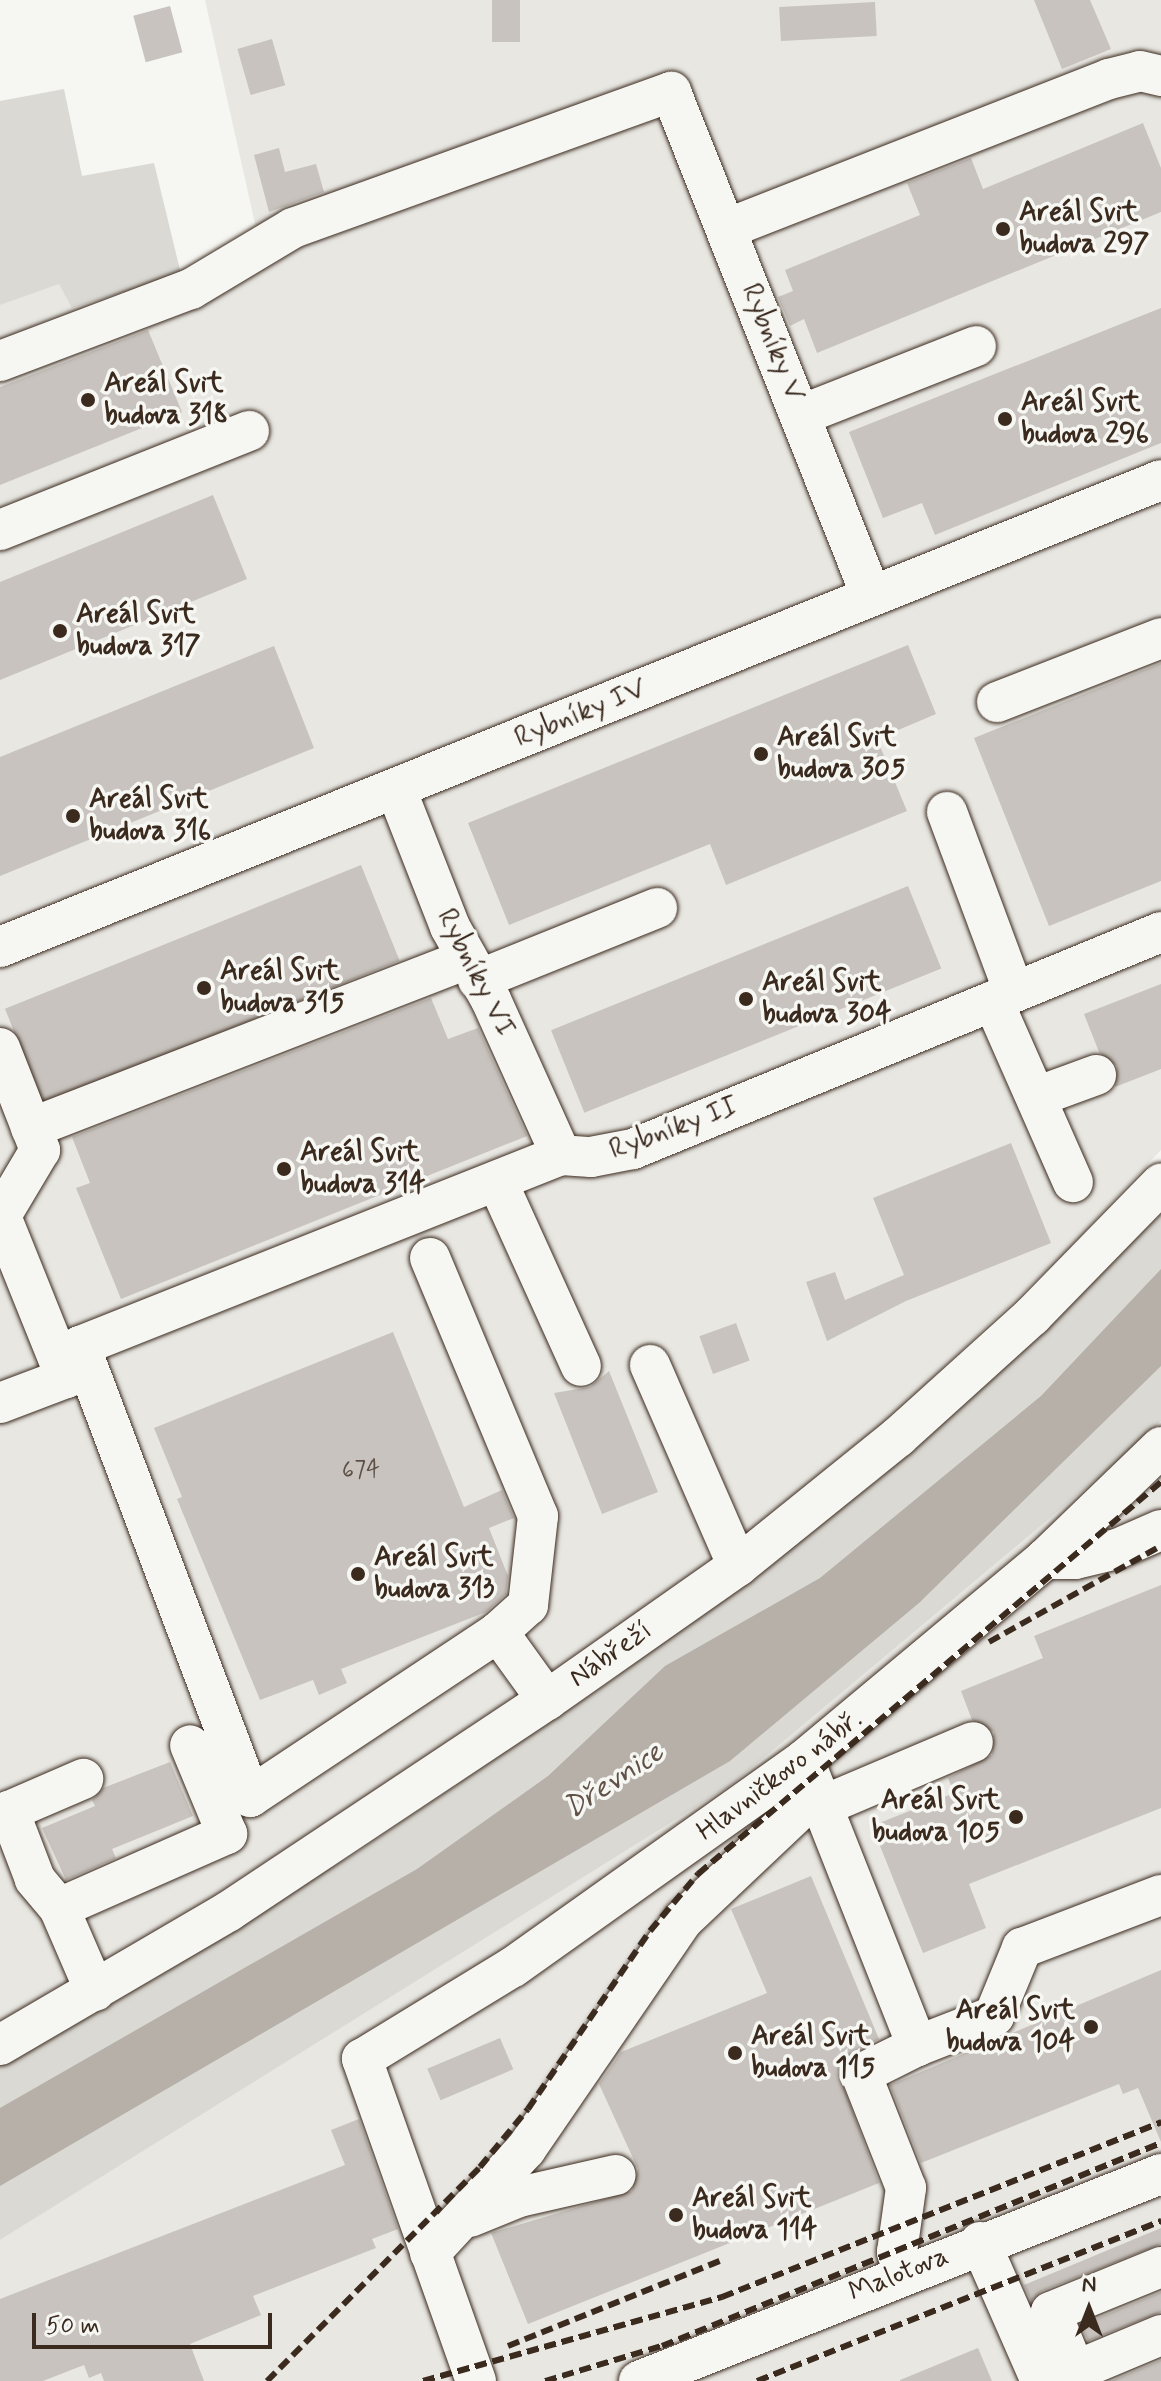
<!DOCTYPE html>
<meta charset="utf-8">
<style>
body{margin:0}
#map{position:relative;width:1161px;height:2381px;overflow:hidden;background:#f6f6f2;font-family:Mynerve,sans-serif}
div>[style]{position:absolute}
.built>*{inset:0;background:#e8e7e2}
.green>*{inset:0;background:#dad9d3}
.water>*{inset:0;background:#b6b0a9}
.building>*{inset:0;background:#c8c3be;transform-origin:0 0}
.roads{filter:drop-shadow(0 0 2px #3b2a1e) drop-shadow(0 0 2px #3b2a1e)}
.minor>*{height:40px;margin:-20px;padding:0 20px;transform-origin:20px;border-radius:20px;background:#f6f6f2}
.rail>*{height:6px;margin-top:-3px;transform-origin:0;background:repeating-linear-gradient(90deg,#3b2a1e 0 12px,transparent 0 18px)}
.dots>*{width:22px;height:22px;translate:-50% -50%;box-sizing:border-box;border:4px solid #f6f6f2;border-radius:50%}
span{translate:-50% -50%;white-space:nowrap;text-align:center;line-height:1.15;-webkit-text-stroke:7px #f6f6f2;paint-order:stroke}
.number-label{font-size:24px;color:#5e5046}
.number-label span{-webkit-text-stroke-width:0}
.poi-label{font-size:28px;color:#3b2a1e;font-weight:700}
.left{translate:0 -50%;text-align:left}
.right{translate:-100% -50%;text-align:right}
.street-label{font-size:28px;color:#3b2a1e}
.water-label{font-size:30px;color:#605248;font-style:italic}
.north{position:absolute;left:1049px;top:2269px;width:80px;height:80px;-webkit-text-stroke:6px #f6f6f2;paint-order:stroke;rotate:0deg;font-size:22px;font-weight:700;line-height:32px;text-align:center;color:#3b2a1e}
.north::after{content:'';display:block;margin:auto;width:28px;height:36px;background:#3b2a1e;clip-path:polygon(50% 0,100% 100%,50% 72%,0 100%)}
.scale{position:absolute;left:32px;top:2313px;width:240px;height:36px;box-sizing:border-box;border:4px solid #3b2a1e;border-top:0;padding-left:10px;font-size:24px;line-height:28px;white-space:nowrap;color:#3b2a1e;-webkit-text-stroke:6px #f6f6f2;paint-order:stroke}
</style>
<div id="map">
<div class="built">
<div style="clip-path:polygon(205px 0,1161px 0,1161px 1150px,1066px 1252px,807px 1496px,264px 1870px,0 2025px,0 305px,60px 282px,181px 274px,258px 237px)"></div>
<div style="clip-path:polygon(1161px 1421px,1161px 2381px,0 2381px,0 2240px,730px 1786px)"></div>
</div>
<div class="green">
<div style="clip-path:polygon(64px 89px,82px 176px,154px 163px,181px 274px,72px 308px,59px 284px,0 305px,0 101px)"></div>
<div style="clip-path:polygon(1161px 1214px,1161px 1421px,1143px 1440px,730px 1786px,0 2240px,0 2062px,351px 1856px,612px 1680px,879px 1479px)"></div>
</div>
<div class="water">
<div style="clip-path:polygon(1161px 1269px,1161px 1366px,919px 1603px,730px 1761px,0 2186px,0 2108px,417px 1869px,548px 1776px,665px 1666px,820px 1578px,1041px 1396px)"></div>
</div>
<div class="building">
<div style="left:492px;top:0;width:28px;height:42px"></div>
<div style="clip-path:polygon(1034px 0,1090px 0,1111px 49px,1062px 69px)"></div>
<div style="left:875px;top:2px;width:34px;height:96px;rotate:87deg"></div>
<div style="left:170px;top:6px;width:48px;height:38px;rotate:75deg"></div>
<div style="left:272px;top:39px;width:48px;height:36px;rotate:74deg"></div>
<div style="clip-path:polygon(1143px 123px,1161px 168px,1161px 212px,817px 353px,804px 319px,790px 326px,778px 297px,793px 291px,785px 270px,920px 215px,907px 183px,971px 158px,983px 189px)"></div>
<div style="clip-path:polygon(279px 148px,285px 172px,316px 164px,324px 192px,269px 212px,254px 155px)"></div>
<div style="clip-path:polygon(1161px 308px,1161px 443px,935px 535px,922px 503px,883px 518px,849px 432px)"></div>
<div style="clip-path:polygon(148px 330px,182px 412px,0 485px,0 387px)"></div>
<div style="clip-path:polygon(213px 495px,247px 579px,0 680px,0 582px)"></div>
<div style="clip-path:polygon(908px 645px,936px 714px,877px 739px,907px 811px,726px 885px,710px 844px,509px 925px,468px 823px)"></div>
<div style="clip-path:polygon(274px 646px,314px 748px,0 876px,0 757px)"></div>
<div style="clip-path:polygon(1161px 663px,1161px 881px,1049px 926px,974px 738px)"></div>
<div style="left:361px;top:865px;width:103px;height:384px;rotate:68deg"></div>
<div style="left:908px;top:886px;width:89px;height:385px;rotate:68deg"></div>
<div style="clip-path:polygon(1161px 984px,1161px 1069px,1115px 1087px,1117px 1066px,1099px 1052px,1084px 1014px)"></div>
<div style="clip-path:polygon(431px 998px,448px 1039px,478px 1028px,527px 1136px,121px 1299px,76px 1188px,90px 1183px,72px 1137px)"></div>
<div style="clip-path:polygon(1011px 1143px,1051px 1243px,906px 1301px,827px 1341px,806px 1282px,835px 1272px,845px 1300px,904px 1275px,873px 1198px)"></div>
<div style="left:736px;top:1323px;width:40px;height:39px;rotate:70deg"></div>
<div style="clip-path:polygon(393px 1332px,464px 1507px,502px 1490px,514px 1518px,489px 1528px,508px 1576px,506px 1594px,486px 1612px,341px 1669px,347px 1683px,319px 1695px,313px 1680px,260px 1700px,177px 1499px,182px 1497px,154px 1428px)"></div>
<div style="clip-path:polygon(609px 1371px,658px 1492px,602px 1514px,554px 1393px,590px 1387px)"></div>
<div style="clip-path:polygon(1161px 1585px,1161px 1808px,969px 1884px,986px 1928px,923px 1953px,872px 1826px,954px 1793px,948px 1778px,992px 1755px,994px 1732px,972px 1720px,961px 1691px,1043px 1658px,1034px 1636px)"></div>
<div style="clip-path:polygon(170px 1762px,193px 1816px,112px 1849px,116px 1858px,66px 1880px,42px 1828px,95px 1806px,92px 1800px,103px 1788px)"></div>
<div style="clip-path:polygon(811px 1876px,879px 2039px,850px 2054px,838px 2072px,879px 2183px,528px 2324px,491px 2233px,632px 2191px,638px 2169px,599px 2084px,621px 2052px,767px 1993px,731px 1909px)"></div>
<div style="clip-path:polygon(1161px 1970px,1161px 2142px,1138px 2088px,1123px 2094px,1119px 2084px,921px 2163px,890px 2085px)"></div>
<div style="left:500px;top:2038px;width:34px;height:79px;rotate:67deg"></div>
<div style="clip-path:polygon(359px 2119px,398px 2229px,372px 2239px,376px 2248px,253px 2296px,261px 2315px,190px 2344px,204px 2381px,104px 2381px,101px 2373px,89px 2378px,84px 2365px,43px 2381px,0 2381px,0 2299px,345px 2165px,331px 2130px)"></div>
<div style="clip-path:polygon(1161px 2228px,1161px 2244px,1042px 2291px,1031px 2301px,1024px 2285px)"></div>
<div style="clip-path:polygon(1161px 2292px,1161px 2312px,1088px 2341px,1081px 2325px)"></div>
<div style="clip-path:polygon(978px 2348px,992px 2381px,900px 2381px,900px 2380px)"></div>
<div style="clip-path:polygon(1161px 2360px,1161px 2381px,1111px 2381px)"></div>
</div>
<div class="roads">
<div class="minor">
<div style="left:726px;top:229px;width:411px;rotate:-21.4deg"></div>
<div style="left:1109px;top:79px;width:32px;rotate:-14deg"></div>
<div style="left:1140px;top:71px;width:22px;rotate:13deg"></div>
<div style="left:0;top:361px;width:204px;rotate:-20.7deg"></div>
<div style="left:191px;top:289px;width:119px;rotate:-30.9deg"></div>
<div style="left:293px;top:228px;width:402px;rotate:-19.8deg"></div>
<div style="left:671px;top:92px;width:541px;rotate:68.32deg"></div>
<div style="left:801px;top:415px;width:188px;rotate:-21.5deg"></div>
<div style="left:0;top:530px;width:268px;rotate:-21.7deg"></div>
<div style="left:997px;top:702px;width:176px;rotate:-21.3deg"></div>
<div style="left:396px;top:789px;width:148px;rotate:68.6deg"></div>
<div style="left:450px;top:927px;width:84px;rotate:60.7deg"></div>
<div style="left:491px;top:1000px;width:170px;rotate:65.7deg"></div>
<div style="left:947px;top:812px;width:192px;rotate:69.6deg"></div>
<div style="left:0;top:947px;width:1251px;rotate:-21.91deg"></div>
<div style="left:478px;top:980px;width:193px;rotate:-21.9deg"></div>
<div style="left:993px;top:1001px;width:198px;rotate:66.2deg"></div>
<div style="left:0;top:1048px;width:110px;rotate:68.6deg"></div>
<div style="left:40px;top:1150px;width:74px;rotate:120.7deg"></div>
<div style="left:1036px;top:1097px;width:64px;rotate:-20.1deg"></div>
<div style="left:31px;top:1128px;width:468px;rotate:-21.2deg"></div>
<div style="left:497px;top:1181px;width:203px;rotate:65.6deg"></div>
<div style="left:0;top:1214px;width:177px;rotate:68.1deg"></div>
<div style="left:430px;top:1258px;width:280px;rotate:67.3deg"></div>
<div style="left:538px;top:1516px;width:90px;rotate:96.4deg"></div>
<div style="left:528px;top:1605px;width:40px;rotate:138deg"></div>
<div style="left:80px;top:1346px;width:482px;rotate:69.3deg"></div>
<div style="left:250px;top:1797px;width:298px;rotate:-33.6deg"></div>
<div style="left:498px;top:1632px;width:84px;rotate:54.2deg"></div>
<div style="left:650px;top:1365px;width:219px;rotate:66.4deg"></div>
<div style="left:0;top:1403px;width:71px;rotate:-20.7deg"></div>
<div style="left:66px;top:1378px;width:35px;rotate:-66deg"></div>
<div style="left:80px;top:1346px;width:518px;rotate:-21.66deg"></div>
<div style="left:561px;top:1155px;width:30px;rotate:4deg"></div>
<div style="left:591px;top:1157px;width:43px;rotate:-10.8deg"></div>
<div style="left:633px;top:1149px;width:571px;rotate:-22.34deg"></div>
<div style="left:1045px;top:1559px;width:30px"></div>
<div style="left:1075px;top:1559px;width:43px;rotate:-13.4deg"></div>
<div style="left:1117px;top:1549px;width:48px;rotate:-23.4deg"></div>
<div style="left:804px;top:1760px;width:308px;rotate:68.4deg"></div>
<div style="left:917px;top:2046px;width:83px;rotate:-21.3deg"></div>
<div style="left:994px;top:2016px;width:74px;rotate:-67.6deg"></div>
<div style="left:1022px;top:1948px;width:149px;rotate:-20.9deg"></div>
<div style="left:820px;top:1807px;width:166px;rotate:-23deg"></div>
<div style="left:59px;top:1908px;width:38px;rotate:-130deg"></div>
<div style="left:35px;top:1879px;width:73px;rotate:-110.9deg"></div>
<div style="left:9px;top:1811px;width:81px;rotate:-23.4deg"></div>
<div style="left:95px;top:1991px;width:90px;rotate:-113.4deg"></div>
<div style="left:59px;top:1908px;width:184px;rotate:-23.8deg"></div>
<div style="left:227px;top:1834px;width:96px;rotate:-112.6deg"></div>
<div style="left:0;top:2045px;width:265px;rotate:-30.3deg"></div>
<div style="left:229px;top:1911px;width:382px;rotate:-33.6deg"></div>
<div style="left:547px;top:1700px;width:233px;rotate:-35.1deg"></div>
<div style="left:738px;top:1566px;width:206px;rotate:-38.9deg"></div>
<div style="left:898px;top:1437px;width:181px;rotate:-42.1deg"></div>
<div style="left:1032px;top:1316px;width:185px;rotate:-45.7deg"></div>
<div style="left:470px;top:2217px;width:53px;rotate:-22.2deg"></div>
<div style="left:519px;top:2197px;width:99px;rotate:-12.8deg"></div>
<div style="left:980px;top:2242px;width:152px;rotate:66.3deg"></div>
<div style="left:430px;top:2253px;width:142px;rotate:-47.3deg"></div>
<div style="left:526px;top:2149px;width:278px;rotate:-55.6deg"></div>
<div style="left:683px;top:1920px;width:182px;rotate:-43.4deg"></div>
<div style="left:1161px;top:2267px;width:119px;rotate:157.8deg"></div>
<div style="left:1051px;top:2312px;width:64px;rotate:67.9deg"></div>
<div style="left:1075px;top:2371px;width:93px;rotate:-22.7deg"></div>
<div style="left:904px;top:2274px;width:23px;rotate:-108deg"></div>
<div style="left:897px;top:2252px;width:65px;rotate:-82deg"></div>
<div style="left:906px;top:2188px;width:123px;rotate:-111.5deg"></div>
<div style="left:861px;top:2074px;width:63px;rotate:-26.6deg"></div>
<div style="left:476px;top:2381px;width:342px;rotate:-109.5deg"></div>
<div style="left:362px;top:2059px;width:177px;rotate:-31.4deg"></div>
<div style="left:513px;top:1967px;width:357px;rotate:-35.4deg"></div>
<div style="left:804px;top:1760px;width:314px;rotate:-39.8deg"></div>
<div style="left:1045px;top:1559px;width:161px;rotate:-44deg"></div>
<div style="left:639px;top:2381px;width:562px;rotate:-21.63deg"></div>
</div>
</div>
<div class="rail">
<div style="left:989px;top:1642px;width:197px;rotate:-29.2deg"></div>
<div style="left:508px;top:2346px;width:233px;rotate:-21.9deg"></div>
<div style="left:267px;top:2381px;width:302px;rotate:-45.1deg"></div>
<div style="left:480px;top:2167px;width:75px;rotate:-50.4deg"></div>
<div style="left:528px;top:2109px;width:216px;rotate:-55.6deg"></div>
<div style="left:650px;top:1931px;width:75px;rotate:-49.9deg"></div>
<div style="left:698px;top:1874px;width:607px;rotate:-40.25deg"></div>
<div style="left:423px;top:2381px;width:311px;rotate:-15.7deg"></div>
<div style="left:722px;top:2297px;width:473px;rotate:-21.7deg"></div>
<div style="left:545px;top:2381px;width:122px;rotate:-16.7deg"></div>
<div style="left:662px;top:2346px;width:539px;rotate:-22.14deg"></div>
<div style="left:757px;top:2381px;width:435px;rotate:-21.6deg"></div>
</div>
<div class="dots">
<div style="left:1003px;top:229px;background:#3b2a1e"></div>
<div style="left:88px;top:400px;background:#3b2a1e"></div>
<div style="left:1005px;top:419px;background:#3b2a1e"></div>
<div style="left:60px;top:631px;background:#3b2a1e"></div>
<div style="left:761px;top:754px;background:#3b2a1e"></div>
<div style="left:73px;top:816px;background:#3b2a1e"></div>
<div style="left:204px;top:988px;background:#3b2a1e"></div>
<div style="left:746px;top:999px;background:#3b2a1e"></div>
<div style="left:284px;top:1169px;background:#3b2a1e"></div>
<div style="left:358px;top:1574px;background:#3b2a1e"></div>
<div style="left:1016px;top:1817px;background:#3b2a1e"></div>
<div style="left:1091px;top:2027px;background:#3b2a1e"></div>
<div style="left:735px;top:2053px;background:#3b2a1e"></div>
<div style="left:676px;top:2215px;background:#3b2a1e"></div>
</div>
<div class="number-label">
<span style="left:361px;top:1471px">674</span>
</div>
<div class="poi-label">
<span class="left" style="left:1019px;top:229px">Areál Svit<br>budova 297</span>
<span class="left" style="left:104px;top:400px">Areál Svit<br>budova 318</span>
<span class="left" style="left:1021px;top:419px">Areál Svit<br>budova 296</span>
<span class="left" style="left:76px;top:631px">Areál Svit<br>budova 317</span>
<span class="left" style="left:777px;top:754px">Areál Svit<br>budova 305</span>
<span class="left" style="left:89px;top:816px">Areál Svit<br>budova 316</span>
<span class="left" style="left:220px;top:988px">Areál Svit<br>budova 315</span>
<span class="left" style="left:762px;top:999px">Areál Svit<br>budova 304</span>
<span class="left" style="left:300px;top:1169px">Areál Svit<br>budova 314</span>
<span class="left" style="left:374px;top:1574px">Areál Svit<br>budova 313</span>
<span class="right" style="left:1000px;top:1817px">Areál Svit<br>budova 105</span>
<span class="right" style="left:1075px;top:2027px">Areál Svit<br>budova 104</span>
<span class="left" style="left:751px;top:2053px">Areál Svit<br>budova 115</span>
<span class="left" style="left:692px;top:2215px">Areál Svit<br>budova 114</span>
</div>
<div class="street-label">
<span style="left:772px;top:343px;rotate:68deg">Rybníky V</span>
<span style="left:581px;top:714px;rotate:-22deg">Rybníky IV</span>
<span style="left:475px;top:973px;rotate:63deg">Rybníky VI</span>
<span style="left:674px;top:1129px;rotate:-20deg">Rybníky II</span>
<span style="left:611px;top:1655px;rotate:-35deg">Nábřeží</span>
<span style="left:780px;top:1776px;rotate:-37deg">Hlavničkovo nábř.</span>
<span style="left:899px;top:2275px;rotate:-22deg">Malotova</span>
</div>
<div class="water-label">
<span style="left:614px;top:1781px;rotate:-34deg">Dřevnice</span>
</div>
<div class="north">N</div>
<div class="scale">50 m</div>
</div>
